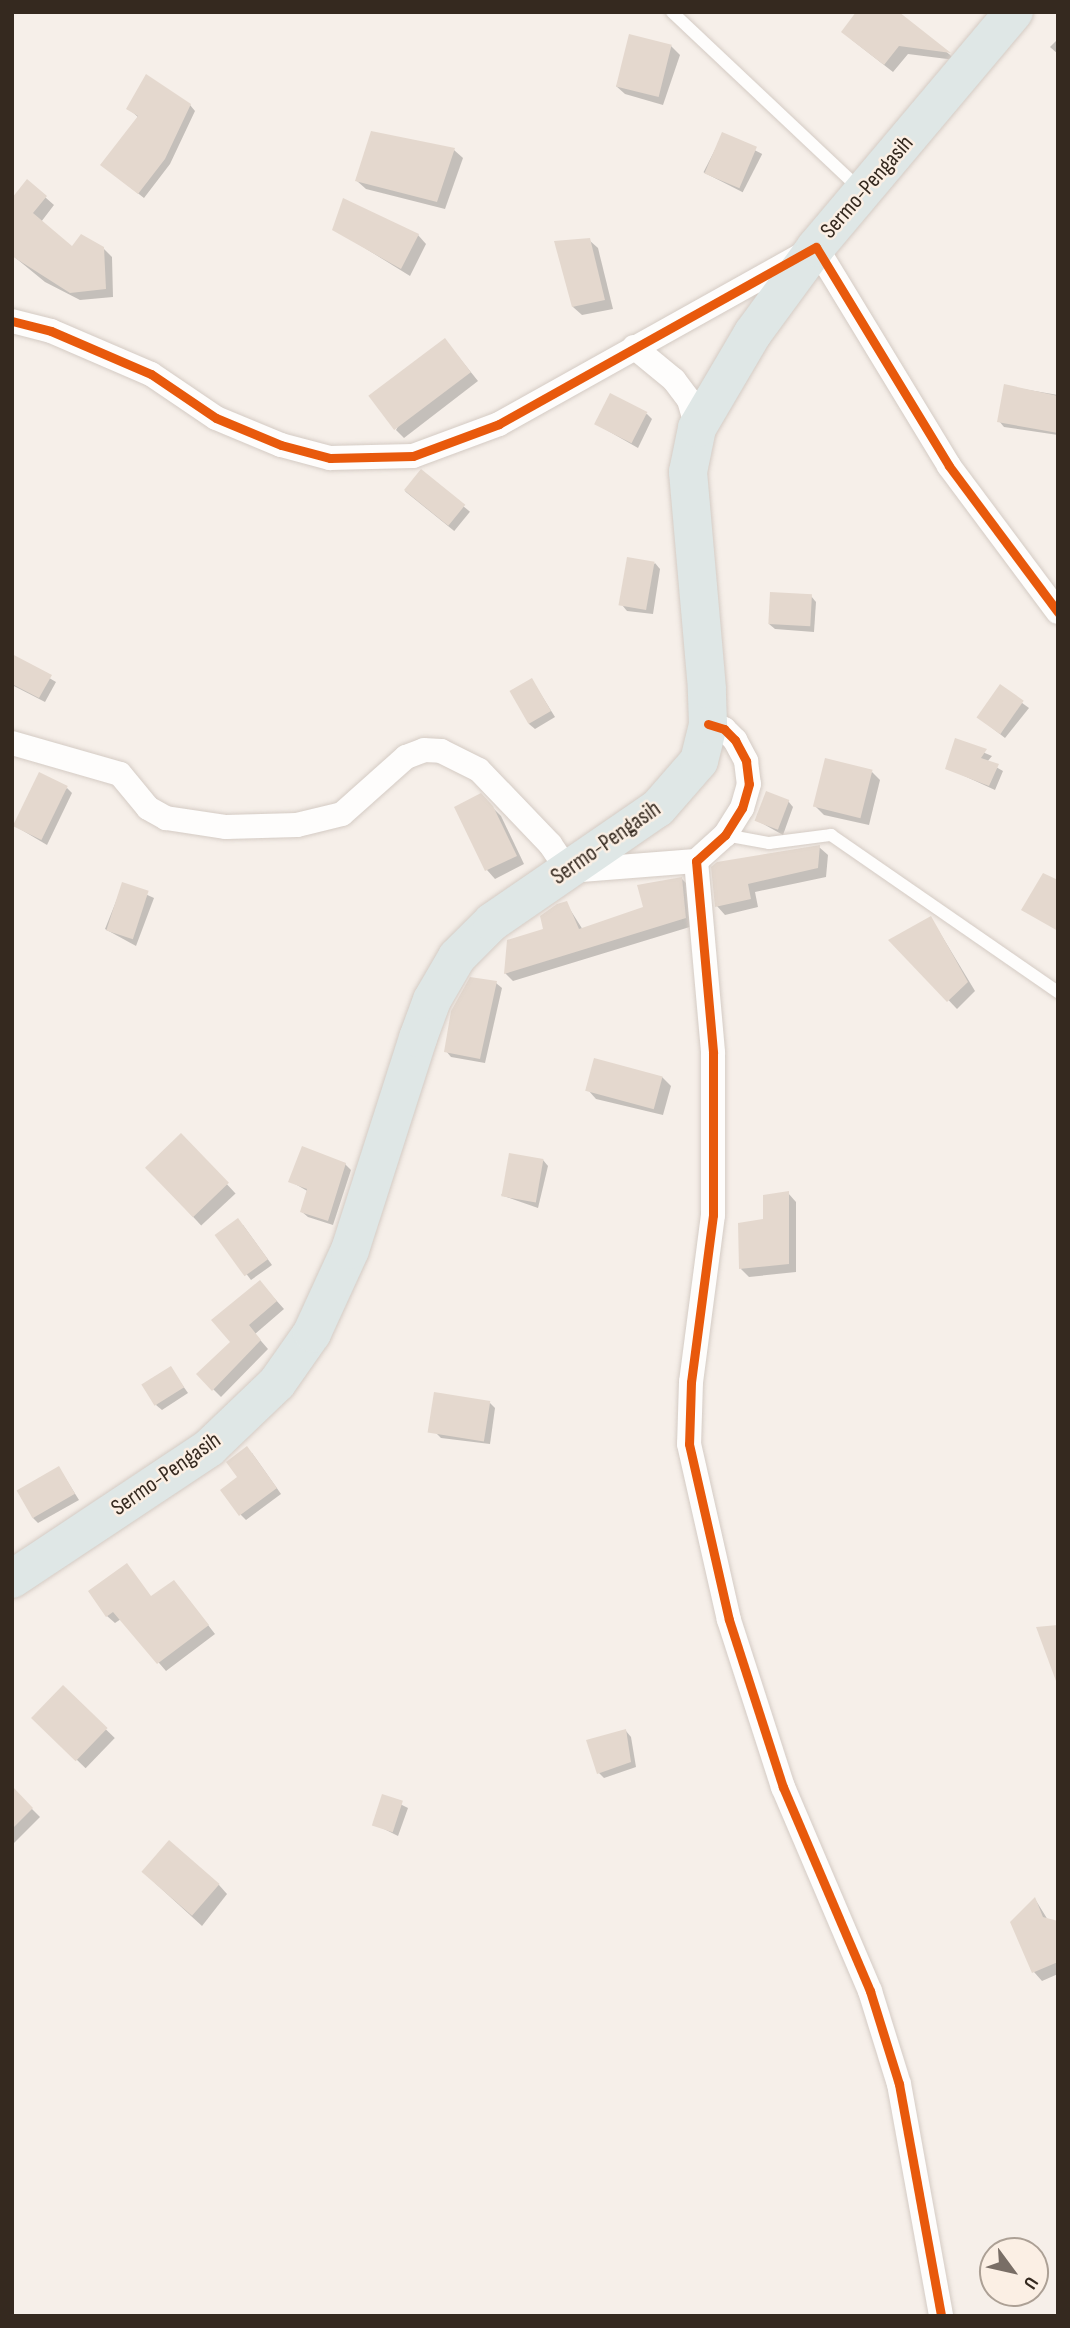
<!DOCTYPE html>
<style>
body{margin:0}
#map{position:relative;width:1070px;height:2328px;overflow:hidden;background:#f6efe9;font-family:"Sofia Sans Condensed",sans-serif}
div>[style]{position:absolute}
.shadow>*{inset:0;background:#0003;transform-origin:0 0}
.building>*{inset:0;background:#e4d8ce;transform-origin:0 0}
.roads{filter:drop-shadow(0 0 2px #d4cbc4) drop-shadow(0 0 2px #d4cbc4)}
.lane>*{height:12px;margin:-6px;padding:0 6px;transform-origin:6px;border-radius:6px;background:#fefdfc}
.street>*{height:24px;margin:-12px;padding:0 12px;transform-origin:12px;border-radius:12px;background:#fefdfc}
.primary>*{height:38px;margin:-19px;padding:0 19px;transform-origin:19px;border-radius:19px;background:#dfe7e6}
.cycleway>*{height:9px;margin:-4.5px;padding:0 4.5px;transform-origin:4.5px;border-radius:4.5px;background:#e8590c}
span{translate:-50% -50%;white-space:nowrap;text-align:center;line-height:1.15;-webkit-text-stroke:5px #fbefe4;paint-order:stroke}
.street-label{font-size:23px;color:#35291f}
.frame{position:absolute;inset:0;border:14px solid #35291f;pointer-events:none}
.north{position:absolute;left:979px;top:2237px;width:70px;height:70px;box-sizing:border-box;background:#fbefe4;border:2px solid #aca095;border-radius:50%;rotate:123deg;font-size:19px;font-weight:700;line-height:28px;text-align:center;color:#35291f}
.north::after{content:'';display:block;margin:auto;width:24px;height:32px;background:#796e66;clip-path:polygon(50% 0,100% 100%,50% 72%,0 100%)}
</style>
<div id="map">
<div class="shadow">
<div style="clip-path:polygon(896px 12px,949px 54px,955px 60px,908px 54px,893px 72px,852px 40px)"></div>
<div style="clip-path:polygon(1058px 39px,1058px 54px,1050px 47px)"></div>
<div style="clip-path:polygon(671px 46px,680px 55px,663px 105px,625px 94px,616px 86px)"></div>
<div style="clip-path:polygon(190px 105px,195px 111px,170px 164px,144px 198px,108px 170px,139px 118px,129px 109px)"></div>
<div style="left:723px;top:134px;width:44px;height:43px;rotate:27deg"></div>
<div style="clip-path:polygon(454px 150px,463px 158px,445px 209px,366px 189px,357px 181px)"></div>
<div style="clip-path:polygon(28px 182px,54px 205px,41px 222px,72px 248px,103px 248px,112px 257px,113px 297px,80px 300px,45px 282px,12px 255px)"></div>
<div style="clip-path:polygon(334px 229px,418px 235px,426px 244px,410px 276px)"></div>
<div style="clip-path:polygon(589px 240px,598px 248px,613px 309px,582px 315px,573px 307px)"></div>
<div style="clip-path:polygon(445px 340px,478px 381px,404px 438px,396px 430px)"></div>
<div style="clip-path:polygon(1005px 386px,1058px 395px,1058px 435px,1004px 427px,999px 421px)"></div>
<div style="clip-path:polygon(647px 414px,652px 419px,638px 448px,596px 424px)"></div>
<div style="left:421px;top:472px;width:63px;height:25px;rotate:39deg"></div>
<div style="clip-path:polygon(655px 563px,660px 569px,653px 614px,627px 611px,622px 605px)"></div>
<div style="clip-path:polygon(811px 596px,816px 602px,814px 632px,775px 629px,769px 624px)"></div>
<div style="clip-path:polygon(12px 656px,56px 682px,45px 702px,12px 685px)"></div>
<div style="clip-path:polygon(532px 680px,555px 717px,535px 729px,529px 724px)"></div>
<div style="clip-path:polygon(1000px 687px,1029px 708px,1005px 738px,983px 721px)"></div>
<div style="clip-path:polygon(956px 741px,992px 756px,987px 762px,1003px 771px,995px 790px,947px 768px)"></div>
<div style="clip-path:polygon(872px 772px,880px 780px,869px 825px,824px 815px,815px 806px)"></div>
<div style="clip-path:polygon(67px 788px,72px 793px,47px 845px,15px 826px)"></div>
<div style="clip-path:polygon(481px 796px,501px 816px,524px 864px,495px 879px,487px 870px)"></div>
<div style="clip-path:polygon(788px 801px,793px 807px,783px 835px,756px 820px)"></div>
<div style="clip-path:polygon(819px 847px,828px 855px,826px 877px,755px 892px,758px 907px,725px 915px,717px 906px,713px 868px)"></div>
<div style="clip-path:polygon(682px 879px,690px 887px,693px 926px,513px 981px,505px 973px,566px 903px,583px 930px,645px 908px)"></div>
<div style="clip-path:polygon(123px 884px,154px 898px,136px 946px,105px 929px)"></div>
<div style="clip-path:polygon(931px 918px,975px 991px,957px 1009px,891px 940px)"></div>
<div style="clip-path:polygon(496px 983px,502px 988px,485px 1063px,451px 1057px,446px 1051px)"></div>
<div style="clip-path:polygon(662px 1077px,671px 1086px,663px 1115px,596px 1099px,588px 1090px)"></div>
<div style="left:181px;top:1135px;width:80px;height:47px;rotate:47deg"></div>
<div style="clip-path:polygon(543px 1160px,548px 1166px,538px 1208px,501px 1195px)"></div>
<div style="clip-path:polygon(345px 1164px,351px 1170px,333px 1225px,308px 1217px,302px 1212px,309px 1192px,290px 1181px)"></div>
<div style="clip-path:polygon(788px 1193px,796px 1202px,796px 1272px,749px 1277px,741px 1269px,765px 1221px)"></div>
<div style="clip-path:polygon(243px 1225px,272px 1265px,251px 1280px,217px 1235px)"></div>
<div style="clip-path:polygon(267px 1290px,284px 1309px,255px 1334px,268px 1349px,221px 1397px,198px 1374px,232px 1342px)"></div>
<div style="clip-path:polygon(171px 1369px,188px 1393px,162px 1410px,156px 1405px)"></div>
<div style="clip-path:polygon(489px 1402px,495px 1408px,490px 1444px,441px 1438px,436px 1433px)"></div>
<div style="clip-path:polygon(252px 1453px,281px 1494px,246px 1520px,241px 1515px,240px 1478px)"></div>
<div style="clip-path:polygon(59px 1468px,79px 1500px,38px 1523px,33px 1518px)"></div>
<div style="clip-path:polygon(181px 1590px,215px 1634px,166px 1671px,121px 1619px,115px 1623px,107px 1616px,90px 1592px,152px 1598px)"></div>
<div style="left:63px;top:1688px;width:72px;height:42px;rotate:44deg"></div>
<div style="clip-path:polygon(626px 1731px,631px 1737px,636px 1767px,604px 1778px,599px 1773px)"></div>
<div style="clip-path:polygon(12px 1789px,40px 1817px,12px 1845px)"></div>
<div style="clip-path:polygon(384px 1796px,408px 1808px,398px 1836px,374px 1824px)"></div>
<div style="clip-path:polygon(155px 1883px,219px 1885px,227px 1894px,202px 1926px)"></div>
<div style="clip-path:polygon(1035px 1899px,1048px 1920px,1058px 1923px,1058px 1974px,1042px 1981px,1034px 1972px)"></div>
</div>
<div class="building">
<div style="clip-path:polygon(856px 12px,899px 12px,951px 53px,899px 46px,884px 65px,841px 32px)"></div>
<div style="left:629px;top:34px;width:44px;height:54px;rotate:14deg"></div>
<div style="clip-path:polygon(146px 74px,191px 104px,165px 159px,138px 194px,100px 165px,138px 116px,126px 109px)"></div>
<div style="clip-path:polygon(371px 131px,455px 148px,437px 202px,355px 181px)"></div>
<div style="left:722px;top:132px;width:38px;height:45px;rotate:23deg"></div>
<div style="clip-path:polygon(27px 179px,47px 196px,33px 213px,72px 246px,81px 234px,104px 247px,106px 289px,70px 293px,12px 256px,12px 198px)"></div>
<div style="clip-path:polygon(343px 198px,419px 234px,401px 269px,332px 230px)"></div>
<div style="clip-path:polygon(590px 238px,605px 300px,572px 307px,554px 241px)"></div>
<div style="left:445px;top:338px;width:43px;height:96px;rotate:53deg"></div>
<div style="clip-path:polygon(1004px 384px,1058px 396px,1058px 433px,997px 422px)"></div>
<div style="left:610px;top:393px;width:42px;height:35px;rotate:27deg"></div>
<div style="left:421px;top:469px;width:57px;height:27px;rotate:39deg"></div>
<div style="left:627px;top:557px;width:28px;height:49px;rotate:10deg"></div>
<div style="left:770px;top:592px;width:42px;height:32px;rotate:3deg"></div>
<div style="clip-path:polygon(12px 654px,52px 675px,39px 698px,12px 684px)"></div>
<div style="left:532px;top:678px;width:38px;height:26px;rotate:60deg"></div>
<div style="left:1000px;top:684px;width:29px;height:41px;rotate:35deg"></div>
<div style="clip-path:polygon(955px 738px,987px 749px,981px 758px,999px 764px,989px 786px,945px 769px)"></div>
<div style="left:825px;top:758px;width:49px;height:50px;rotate:14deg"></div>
<div style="left:39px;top:772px;width:32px;height:60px;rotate:26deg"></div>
<div style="left:766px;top:791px;width:25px;height:32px;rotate:21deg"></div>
<div style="clip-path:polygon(481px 793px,493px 806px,517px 856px,485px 871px,454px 807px)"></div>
<div style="clip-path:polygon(820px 845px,818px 868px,748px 884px,751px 899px,715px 907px,711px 867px,717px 862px)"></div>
<div style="clip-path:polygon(1043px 873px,1058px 880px,1058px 931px,1021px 910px)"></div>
<div style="clip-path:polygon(682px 877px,686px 918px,504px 974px,507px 940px,543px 929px,540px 916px,557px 904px,567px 901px,579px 929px,643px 907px,637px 885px)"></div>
<div style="left:122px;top:882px;width:28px;height:51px;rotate:18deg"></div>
<div style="clip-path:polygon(931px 916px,968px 982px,947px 1002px,888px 940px)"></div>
<div style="clip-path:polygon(470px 977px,497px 981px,480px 1059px,444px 1052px,451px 1011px)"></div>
<div style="left:594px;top:1058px;width:71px;height:34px;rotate:15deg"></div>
<div style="left:181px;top:1133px;width:69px;height:50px;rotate:46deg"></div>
<div style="clip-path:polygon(302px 1146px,346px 1163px,328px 1221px,300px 1212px,307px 1189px,288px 1182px)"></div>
<div style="left:509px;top:1153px;width:35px;height:44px;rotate:10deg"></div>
<div style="clip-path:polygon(789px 1191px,789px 1264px,739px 1269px,738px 1223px,763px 1219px,763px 1195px)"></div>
<div style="left:238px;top:1218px;width:51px;height:29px;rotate:54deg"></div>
<div style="clip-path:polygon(260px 1280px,277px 1301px,249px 1325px,261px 1340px,212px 1391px,196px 1374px,230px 1342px,211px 1320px)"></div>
<div style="left:171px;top:1366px;width:25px;height:35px;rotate:58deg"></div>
<div style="left:434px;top:1392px;width:57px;height:41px;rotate:9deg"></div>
<div style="clip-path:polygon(247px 1446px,277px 1488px,239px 1516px,220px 1490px,237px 1477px,226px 1462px)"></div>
<div style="left:59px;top:1466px;width:32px;height:49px;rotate:60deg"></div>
<div style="clip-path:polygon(127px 1563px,151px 1596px,174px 1580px,209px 1625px,157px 1664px,113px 1612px,106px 1617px,88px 1591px)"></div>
<div style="clip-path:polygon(1058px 1625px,1058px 1681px,1056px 1681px,1036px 1627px)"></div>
<div style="left:63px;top:1685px;width:62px;height:46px;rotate:44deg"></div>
<div style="clip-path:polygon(626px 1729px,631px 1762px,597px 1774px,586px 1740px)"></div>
<div style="clip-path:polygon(12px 1786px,33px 1808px,12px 1829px)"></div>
<div style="left:382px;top:1794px;width:22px;height:33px;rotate:18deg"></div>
<div style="left:169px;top:1840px;width:67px;height:42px;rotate:41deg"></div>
<div style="clip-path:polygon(1035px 1897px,1043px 1917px,1058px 1921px,1058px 1962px,1032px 1973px,1010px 1922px)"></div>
</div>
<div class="roads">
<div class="lane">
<div style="left:672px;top:12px;width:258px;rotate:43.3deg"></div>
<div style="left:725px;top:835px;width:45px;rotate:10.3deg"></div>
<div style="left:769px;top:843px;width:63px;rotate:-7.4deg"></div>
<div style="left:831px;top:835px;width:276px;rotate:34.7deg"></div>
</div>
<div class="street">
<div style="left:12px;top:321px;width:40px;rotate:14.4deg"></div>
<div style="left:51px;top:331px;width:109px;rotate:23.3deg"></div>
<div style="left:151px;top:374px;width:78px;rotate:34.1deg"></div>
<div style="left:216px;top:418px;width:70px;rotate:22.6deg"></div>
<div style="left:281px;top:445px;width:51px;rotate:14.9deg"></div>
<div style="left:330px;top:458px;width:83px;rotate:-1.4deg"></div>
<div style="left:413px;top:456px;width:92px;rotate:-20.4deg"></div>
<div style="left:499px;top:424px;width:363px;rotate:-29.2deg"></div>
<div style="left:816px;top:247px;width:256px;rotate:58.7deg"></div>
<div style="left:949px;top:466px;width:182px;rotate:53.3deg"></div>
<div style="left:634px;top:347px;width:52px;rotate:39.5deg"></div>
<div style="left:674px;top:380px;width:25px;rotate:53deg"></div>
<div style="left:689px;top:400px;width:29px;rotate:74deg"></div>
<div style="left:708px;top:724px;width:17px;rotate:17deg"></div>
<div style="left:724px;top:729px;width:16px;rotate:45deg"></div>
<div style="left:735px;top:740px;width:24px;rotate:62deg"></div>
<div style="left:746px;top:761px;width:23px;rotate:83deg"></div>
<div style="left:749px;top:784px;width:25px;rotate:106deg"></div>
<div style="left:742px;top:808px;width:32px;rotate:122deg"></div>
<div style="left:725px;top:835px;width:39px;rotate:138deg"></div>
<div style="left:696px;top:861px;width:193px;rotate:84.9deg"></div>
<div style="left:713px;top:1053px;width:162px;rotate:90deg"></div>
<div style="left:713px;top:1215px;width:168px;rotate:97.5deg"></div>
<div style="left:691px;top:1382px;width:62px;rotate:91.8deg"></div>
<div style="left:689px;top:1444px;width:180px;rotate:77.2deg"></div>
<div style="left:729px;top:1620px;width:176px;rotate:72.1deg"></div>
<div style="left:783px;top:1787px;width:222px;rotate:66.9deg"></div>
<div style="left:870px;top:1991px;width:97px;rotate:72.7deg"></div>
<div style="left:899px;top:2084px;width:236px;rotate:79.7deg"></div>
<div style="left:12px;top:743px;width:112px;rotate:16deg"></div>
<div style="left:120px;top:774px;width:44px;rotate:50.5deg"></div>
<div style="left:148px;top:808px;width:21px;rotate:29deg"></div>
<div style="left:166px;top:818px;width:61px;rotate:8.5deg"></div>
<div style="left:226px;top:827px;width:71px;rotate:-1.6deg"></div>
<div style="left:297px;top:825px;width:46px;rotate:-13.7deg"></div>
<div style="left:342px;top:814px;width:86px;rotate:-41.7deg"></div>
<div style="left:406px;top:757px;width:19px;rotate:-21deg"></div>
<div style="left:424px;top:750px;width:17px;rotate:3deg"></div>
<div style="left:441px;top:751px;width:42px;rotate:26.6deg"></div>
<div style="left:479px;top:770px;width:103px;rotate:46.2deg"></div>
<div style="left:550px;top:844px;width:32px;rotate:56deg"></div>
<div style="left:568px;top:871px;width:128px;rotate:-4.5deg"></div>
</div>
<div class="primary">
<div style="left:12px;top:1579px;width:237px;rotate:-33.6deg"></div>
<div style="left:209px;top:1448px;width:94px;rotate:-43.7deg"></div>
<div style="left:277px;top:1383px;width:61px;rotate:-55deg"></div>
<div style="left:312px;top:1333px;width:91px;rotate:-65.4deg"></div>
<div style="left:350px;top:1250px;width:223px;rotate:-72.2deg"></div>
<div style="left:418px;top:1038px;width:40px;rotate:-69.8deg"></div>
<div style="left:432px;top:1000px;width:50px;rotate:-59.8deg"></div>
<div style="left:457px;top:957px;width:49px;rotate:-45deg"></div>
<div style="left:492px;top:922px;width:201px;rotate:-34.5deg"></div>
<div style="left:658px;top:808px;width:62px;rotate:-48.9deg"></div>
<div style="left:699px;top:761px;width:38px;rotate:-76deg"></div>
<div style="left:708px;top:724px;width:35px;rotate:-92deg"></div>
<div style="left:707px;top:689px;width:218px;rotate:-95deg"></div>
<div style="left:688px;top:472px;width:45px;rotate:-78.4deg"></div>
<div style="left:697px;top:428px;width:110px;rotate:-59.5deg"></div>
<div style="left:753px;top:333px;width:107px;rotate:-53.8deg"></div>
<div style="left:816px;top:247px;width:307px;rotate:-49.9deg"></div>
</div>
</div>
<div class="cycleway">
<div style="left:12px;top:321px;width:40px;rotate:14.4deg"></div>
<div style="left:51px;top:331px;width:109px;rotate:23.3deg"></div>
<div style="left:151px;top:374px;width:78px;rotate:34.1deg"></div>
<div style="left:216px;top:418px;width:70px;rotate:22.6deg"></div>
<div style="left:281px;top:445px;width:51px;rotate:14.9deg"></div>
<div style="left:330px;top:458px;width:83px;rotate:-1.4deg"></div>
<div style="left:413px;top:456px;width:92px;rotate:-20.4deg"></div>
<div style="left:499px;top:424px;width:363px;rotate:-29.2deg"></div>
<div style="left:816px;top:247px;width:256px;rotate:58.7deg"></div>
<div style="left:949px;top:466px;width:182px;rotate:53.3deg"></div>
<div style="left:708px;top:724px;width:17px;rotate:17deg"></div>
<div style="left:724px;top:729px;width:16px;rotate:45deg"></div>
<div style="left:735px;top:740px;width:24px;rotate:62deg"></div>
<div style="left:746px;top:761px;width:23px;rotate:83deg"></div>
<div style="left:749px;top:784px;width:25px;rotate:106deg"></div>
<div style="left:742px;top:808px;width:32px;rotate:122deg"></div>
<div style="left:725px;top:835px;width:39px;rotate:138deg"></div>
<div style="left:696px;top:861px;width:193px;rotate:84.9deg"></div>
<div style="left:713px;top:1053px;width:162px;rotate:90deg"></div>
<div style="left:713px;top:1215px;width:168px;rotate:97.5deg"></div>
<div style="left:691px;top:1382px;width:62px;rotate:91.8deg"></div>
<div style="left:689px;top:1444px;width:180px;rotate:77.2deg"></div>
<div style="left:729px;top:1620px;width:176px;rotate:72.1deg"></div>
<div style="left:783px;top:1787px;width:222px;rotate:66.9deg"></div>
<div style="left:870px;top:1991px;width:97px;rotate:72.7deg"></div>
<div style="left:899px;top:2084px;width:236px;rotate:79.7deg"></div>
</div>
<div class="street-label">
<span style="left:867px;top:187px;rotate:-49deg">Sermo-Pengasih</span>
<span style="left:606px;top:843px;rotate:-35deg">Sermo-Pengasih</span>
<span style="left:166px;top:1474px;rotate:-35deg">Sermo-Pengasih</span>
</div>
<div class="frame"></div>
<div class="north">U</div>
</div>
